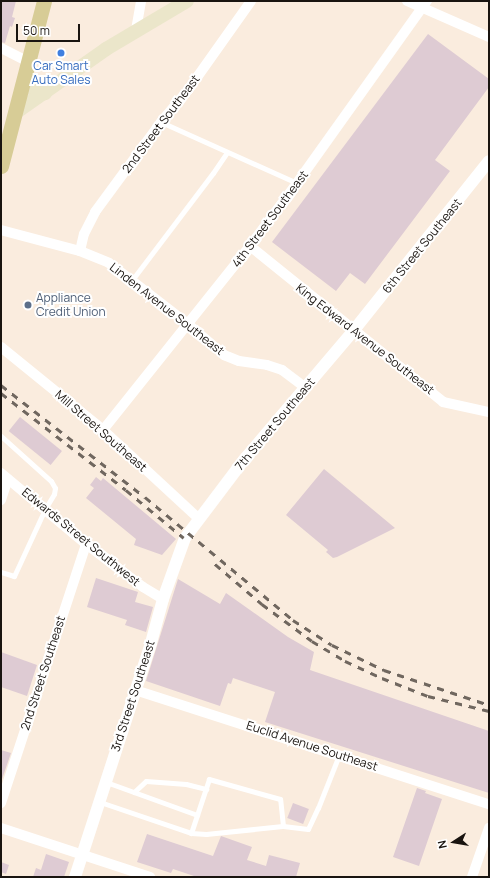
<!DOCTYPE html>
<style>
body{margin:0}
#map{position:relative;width:490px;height:878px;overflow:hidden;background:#faecde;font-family:Manrope,sans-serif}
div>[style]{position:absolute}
.building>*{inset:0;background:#decbd3;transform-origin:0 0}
.service>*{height:5px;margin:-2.5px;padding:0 2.5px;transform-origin:2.5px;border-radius:2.5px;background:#fff}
.minor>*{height:10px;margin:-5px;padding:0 5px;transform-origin:5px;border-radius:5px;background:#fff}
.tertiary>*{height:12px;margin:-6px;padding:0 6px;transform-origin:6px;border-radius:6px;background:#fff}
.secondary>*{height:14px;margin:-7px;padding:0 7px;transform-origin:7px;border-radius:7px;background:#ebe6ca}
.primary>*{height:15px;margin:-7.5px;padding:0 7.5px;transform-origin:7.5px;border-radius:7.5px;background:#d7cc96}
.rail>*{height:2.5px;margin-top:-1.25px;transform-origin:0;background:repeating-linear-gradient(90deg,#70675f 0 7px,transparent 0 14px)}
.dots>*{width:11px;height:11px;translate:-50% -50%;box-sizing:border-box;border:2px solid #fff;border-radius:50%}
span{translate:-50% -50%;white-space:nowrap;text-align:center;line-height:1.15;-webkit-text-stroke:4px #fff;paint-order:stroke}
.shop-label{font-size:12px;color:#366cbe}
.street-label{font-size:12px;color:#191410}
.service-label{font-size:12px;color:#4e5e75}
.left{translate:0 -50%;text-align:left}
.frame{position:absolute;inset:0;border:2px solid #191410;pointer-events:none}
.north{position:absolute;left:434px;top:822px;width:40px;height:40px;-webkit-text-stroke:3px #fff;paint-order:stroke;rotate:258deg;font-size:11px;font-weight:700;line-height:16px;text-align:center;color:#191410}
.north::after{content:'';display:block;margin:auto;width:14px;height:18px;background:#191410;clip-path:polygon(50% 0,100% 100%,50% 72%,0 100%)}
.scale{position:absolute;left:16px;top:24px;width:64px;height:18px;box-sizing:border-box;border:2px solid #191410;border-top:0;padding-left:5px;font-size:12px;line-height:14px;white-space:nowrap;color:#191410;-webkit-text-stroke:3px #fff;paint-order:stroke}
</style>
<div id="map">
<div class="building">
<div style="clip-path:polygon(2px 1px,16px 1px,12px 17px,15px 18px,12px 27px,10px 26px,5px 43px,1px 42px)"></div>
<div style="clip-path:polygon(428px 34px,489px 79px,489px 87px,435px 160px,450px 171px,365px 284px,350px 273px,336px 291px,272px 242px)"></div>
<div style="left:20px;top:417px;width:54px;height:18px;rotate:39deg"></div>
<div style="clip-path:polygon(324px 469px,395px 528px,337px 557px,333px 558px,326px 552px,328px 550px,286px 515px)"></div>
<div style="clip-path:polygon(96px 477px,101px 481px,103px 478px,176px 539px,162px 555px,134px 545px,136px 539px,86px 498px,94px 488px,90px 485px)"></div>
<div style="clip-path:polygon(96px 578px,138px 592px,135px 602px,153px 607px,146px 632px,125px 625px,127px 620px,87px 607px)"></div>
<div style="clip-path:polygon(178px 579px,220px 604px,226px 593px,288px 637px,314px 652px,310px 670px,489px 731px,489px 793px,265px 722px,275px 692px,233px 678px,231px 684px,228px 683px,220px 706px,146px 681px)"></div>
<div style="clip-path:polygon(1px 652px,37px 665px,27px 696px,1px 687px)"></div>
<div style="clip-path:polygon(1px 750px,11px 753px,1px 782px)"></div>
<div style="clip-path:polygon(417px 788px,426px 791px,425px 793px,442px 799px,419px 866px,393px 857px)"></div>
<div style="left:293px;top:803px;width:17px;height:16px;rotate:21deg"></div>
<div style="clip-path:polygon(147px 834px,213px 856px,221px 836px,252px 847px,247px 860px,266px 866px,269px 855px,300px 863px,296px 877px,197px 877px,173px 869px,171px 873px,137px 862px)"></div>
<div style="clip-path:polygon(46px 854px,69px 862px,64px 877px,33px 877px,36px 868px,41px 870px)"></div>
<div style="clip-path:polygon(1px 862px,9px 865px,6px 874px,1px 872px)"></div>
</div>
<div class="service">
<div style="left:161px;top:122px;width:149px;rotate:24.2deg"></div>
<div style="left:132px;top:280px;width:134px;rotate:-52.9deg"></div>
<div style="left:213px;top:173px;width:25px;rotate:-56deg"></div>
<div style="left:1px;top:436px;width:67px;rotate:42deg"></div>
<div style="left:51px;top:481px;width:8px;rotate:60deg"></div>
<div style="left:55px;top:488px;width:6px;rotate:99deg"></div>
<div style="left:54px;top:494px;width:17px;rotate:121deg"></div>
<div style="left:45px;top:509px;width:74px;rotate:114.8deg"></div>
<div style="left:14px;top:576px;width:14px;rotate:-163deg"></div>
<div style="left:106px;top:782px;width:97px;rotate:19.9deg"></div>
<div style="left:134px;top:792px;width:16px;rotate:-43deg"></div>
<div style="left:146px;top:781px;width:40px;rotate:4.3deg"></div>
<div style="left:186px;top:784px;width:21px;rotate:14deg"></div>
<div style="left:100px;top:802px;width:96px;rotate:18.8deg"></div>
<div style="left:191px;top:833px;width:15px;rotate:4deg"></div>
<div style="left:206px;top:834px;width:77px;rotate:-5.9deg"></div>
<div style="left:283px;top:826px;width:27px;rotate:-96deg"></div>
<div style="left:280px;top:799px;width:74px;rotate:-164.3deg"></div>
<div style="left:209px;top:779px;width:57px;rotate:108.4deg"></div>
<div style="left:283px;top:826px;width:25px;rotate:7deg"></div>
<div style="left:308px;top:829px;width:23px;rotate:-65deg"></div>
<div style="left:318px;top:808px;width:57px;rotate:-68.4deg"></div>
</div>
<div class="minor">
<div style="left:407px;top:1px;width:90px;rotate:23.7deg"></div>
<div style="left:133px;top:32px;width:4px;rotate:-34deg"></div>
<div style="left:136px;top:30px;width:29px;rotate:-80deg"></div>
<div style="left:1px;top:48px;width:31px;rotate:27deg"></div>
<div style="left:1px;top:230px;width:82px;rotate:14.9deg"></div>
<div style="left:80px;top:251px;width:31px;rotate:22deg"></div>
<div style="left:109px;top:263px;width:100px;rotate:37.7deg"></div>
<div style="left:188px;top:324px;width:48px;rotate:40.7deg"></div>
<div style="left:224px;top:355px;width:16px;rotate:22deg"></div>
<div style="left:239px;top:361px;width:28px;rotate:8deg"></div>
<div style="left:267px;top:365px;width:16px;rotate:18deg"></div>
<div style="left:282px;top:370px;width:30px;rotate:37deg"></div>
<div style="left:250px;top:246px;width:248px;rotate:38.9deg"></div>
<div style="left:443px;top:402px;width:47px;rotate:12.3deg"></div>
<div style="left:80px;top:251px;width:17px;rotate:-77deg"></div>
<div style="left:84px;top:234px;width:25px;rotate:-63deg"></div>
<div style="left:95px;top:212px;width:112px;rotate:-53.7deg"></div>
<div style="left:161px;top:122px;width:42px;rotate:-49.8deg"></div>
<div style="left:188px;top:90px;width:109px;rotate:-54.7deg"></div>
<div style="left:1px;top:347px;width:132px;rotate:39.1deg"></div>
<div style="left:103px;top:430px;width:129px;rotate:42.8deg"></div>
<div style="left:103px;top:430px;width:236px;rotate:-51.4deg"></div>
<div style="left:250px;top:246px;width:79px;rotate:-53.3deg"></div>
<div style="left:297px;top:183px;width:224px;rotate:-54.5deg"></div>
<div style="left:1px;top:473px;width:111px;rotate:39.9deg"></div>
<div style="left:86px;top:544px;width:71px;rotate:37deg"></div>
<div style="left:143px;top:587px;width:23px;rotate:31deg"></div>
<div style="left:1px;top:500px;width:22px;rotate:-72deg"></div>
<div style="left:135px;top:690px;width:372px;rotate:17.9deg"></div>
<div style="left:1px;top:803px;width:273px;rotate:-71.8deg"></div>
<div style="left:1px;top:828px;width:157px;rotate:18.2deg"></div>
<div style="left:472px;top:877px;width:52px;rotate:-70.9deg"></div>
</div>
<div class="tertiary">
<div style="left:75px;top:877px;width:246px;rotate:-72deg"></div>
<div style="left:151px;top:643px;width:46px;rotate:-74.7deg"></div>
<div style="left:163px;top:599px;width:65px;rotate:-70.2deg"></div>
<div style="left:185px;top:538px;width:96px;rotate:-53deg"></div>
<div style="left:243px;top:461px;width:172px;rotate:-49.7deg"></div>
<div style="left:354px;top:330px;width:216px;rotate:-51.4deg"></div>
</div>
<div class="secondary">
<div style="left:27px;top:68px;width:12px;rotate:90deg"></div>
<div style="left:27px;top:80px;width:9px;rotate:63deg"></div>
<div style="left:31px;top:88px;width:15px;rotate:20deg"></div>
<div style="left:15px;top:113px;width:111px;rotate:-35.1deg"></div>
<div style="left:106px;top:49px;width:94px;rotate:-30.7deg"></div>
</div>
<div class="primary">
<div style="left:1px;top:166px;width:171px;rotate:-75.4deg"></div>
</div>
<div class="rail">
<div style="left:1px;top:385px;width:182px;rotate:37.9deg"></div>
<div style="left:145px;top:497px;width:192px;rotate:39.7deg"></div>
<div style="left:293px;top:620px;width:46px;rotate:32.7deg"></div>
<div style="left:332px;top:645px;width:58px;rotate:25.7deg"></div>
<div style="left:384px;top:670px;width:111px;rotate:18.4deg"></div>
<div style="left:1px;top:393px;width:158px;rotate:37.8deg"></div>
<div style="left:126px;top:490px;width:75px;rotate:39.6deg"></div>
<div style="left:215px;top:564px;width:62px;rotate:40.4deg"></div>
<div style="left:262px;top:604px;width:62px;rotate:36.5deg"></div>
<div style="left:312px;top:641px;width:39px;rotate:31deg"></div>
<div style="left:345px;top:661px;width:41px;rotate:24.7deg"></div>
<div style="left:382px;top:678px;width:49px;rotate:21.4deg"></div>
<div style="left:428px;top:696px;width:63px;rotate:13.8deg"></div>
</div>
<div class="dots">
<div style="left:61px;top:53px;background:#3f7fe0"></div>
<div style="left:28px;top:305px;background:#5c6f8a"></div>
</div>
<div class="shop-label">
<span style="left:61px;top:73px">Car Smart<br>Auto Sales</span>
</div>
<div class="street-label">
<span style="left:161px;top:124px;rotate:-53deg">2nd Street Southeast</span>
<span style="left:270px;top:219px;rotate:-53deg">4th Street Southeast</span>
<span style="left:422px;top:246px;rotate:-51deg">6th Street Southeast</span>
<span style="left:167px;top:309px;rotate:38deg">Linden Avenue Southeast</span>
<span style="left:365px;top:339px;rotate:38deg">King Edward Avenue Southeast</span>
<span style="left:275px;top:424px;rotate:-50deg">7th Street Southeast</span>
<span style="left:101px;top:431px;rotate:41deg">Mill Street Southeast</span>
<span style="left:81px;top:537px;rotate:39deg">Edwards Street Southwest</span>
<span style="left:43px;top:673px;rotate:-72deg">2nd Street Southeast</span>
<span style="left:133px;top:696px;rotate:-72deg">3rd Street Southeast</span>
<span style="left:312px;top:746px;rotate:18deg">Euclid Avenue Southeast</span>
</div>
<div class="service-label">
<span class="left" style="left:36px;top:305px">Appliance<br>Credit Union</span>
</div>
<div class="frame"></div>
<div class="north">N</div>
<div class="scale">50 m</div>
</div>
